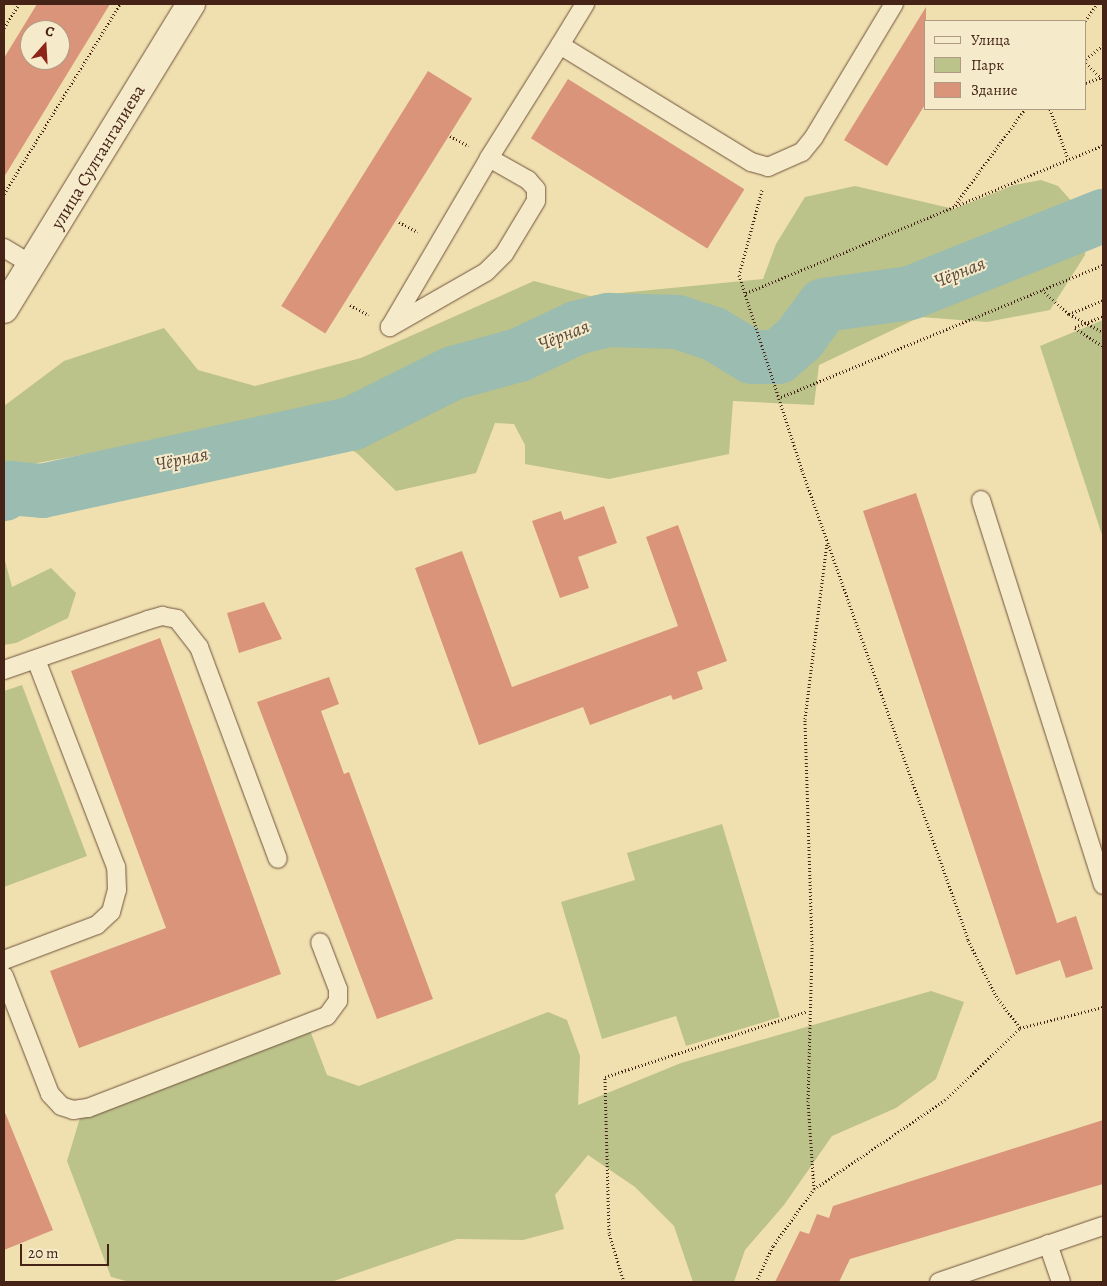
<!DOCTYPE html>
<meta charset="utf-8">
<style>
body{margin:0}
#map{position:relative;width:1107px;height:1286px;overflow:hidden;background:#f0e0af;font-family:Alegreya,serif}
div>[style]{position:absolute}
.green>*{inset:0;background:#bbc28a}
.river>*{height:54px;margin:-27px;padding:0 27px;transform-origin:27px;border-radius:27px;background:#9bbcb0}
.building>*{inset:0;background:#d9947a;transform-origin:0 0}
.path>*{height:3px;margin-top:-1.5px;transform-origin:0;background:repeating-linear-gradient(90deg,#462317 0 1px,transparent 0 3.5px)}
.roads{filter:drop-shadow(0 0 1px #70523d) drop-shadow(0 0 1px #70523d)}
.lane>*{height:18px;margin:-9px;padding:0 9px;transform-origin:9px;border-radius:9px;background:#f5ebcb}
.secondary>*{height:28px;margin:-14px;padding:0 14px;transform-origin:14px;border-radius:14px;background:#f5ebcb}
span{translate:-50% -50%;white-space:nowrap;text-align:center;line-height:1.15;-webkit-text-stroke:4px #f5ebcb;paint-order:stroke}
.street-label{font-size:18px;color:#462317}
.water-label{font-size:19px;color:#5b493d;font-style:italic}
.frame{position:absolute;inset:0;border:5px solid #462317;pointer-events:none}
.legend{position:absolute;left:924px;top:20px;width:162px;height:90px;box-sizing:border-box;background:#f5ebcb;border:1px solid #af9b83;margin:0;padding:6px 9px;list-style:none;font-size:15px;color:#462317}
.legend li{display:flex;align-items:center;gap:10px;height:25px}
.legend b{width:25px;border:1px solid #af9b83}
.north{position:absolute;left:20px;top:20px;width:50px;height:50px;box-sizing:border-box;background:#f5ebcb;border:1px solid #af9b83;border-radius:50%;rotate:19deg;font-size:14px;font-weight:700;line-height:20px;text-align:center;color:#462317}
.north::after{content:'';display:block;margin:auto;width:18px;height:22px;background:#8f2418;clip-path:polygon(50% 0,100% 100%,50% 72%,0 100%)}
.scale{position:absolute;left:20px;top:1244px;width:89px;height:22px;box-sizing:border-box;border:2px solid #462317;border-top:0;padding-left:6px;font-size:15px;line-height:18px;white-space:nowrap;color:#462317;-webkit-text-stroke:4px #f5ebcb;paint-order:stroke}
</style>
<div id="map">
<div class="green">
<div style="clip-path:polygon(1041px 180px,1058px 186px,1082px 213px,1085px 255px,1050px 310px,987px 322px,920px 317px,819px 365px,814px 405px,733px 401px,729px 454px,609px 479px,525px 464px,525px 445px,514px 424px,495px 423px,476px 473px,396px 491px,358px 454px,301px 415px,4px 469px,4px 406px,64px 361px,164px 328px,198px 370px,255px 386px,361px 358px,534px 281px,590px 296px,763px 279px,776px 244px,805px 197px,855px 186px,954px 209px,1014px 185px)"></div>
<div style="clip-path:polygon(1103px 320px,1103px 538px,1040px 346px)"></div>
<div style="clip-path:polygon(4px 557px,12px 587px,51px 568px,76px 593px,68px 618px,16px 643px,4px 645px)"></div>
<div style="clip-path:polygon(22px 685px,87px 856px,4px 887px,4px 691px)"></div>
<div style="clip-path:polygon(722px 824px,780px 1017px,686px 1046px,676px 1016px,602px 1039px,561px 902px,635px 880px,627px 853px)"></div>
<div style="clip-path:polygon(931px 991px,964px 1002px,936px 1079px,896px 1108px,832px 1136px,784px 1205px,745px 1250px,734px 1282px,693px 1282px,674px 1226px,635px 1187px,588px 1155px,555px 1195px,564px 1229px,523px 1240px,457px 1239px,331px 1282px,130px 1282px,111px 1277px,67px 1161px,80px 1118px,125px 1096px,308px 1025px,327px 1075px,359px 1086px,548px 1012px,567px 1020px,580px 1056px,578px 1105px,681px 1063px)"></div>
</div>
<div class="river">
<div style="left:4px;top:494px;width:8px;rotate:-50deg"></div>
<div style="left:9px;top:488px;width:33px;rotate:5deg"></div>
<div style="left:42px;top:491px;width:318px;rotate:-12.3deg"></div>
<div style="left:353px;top:423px;width:112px;rotate:-26.6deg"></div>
<div style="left:453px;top:373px;width:68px;rotate:-15.3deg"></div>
<div style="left:519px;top:355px;width:63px;rotate:-25.3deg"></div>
<div style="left:576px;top:328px;width:34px;rotate:-14deg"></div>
<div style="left:609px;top:320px;width:68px;rotate:1.7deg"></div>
<div style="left:677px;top:322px;width:39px;rotate:18deg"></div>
<div style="left:714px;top:334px;width:44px;rotate:31.2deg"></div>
<div style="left:752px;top:357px;width:26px"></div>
<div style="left:778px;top:357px;width:28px;rotate:-41deg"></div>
<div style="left:799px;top:339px;width:42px;rotate:-53.7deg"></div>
<div style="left:824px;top:305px;width:87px;rotate:-7.9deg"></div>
<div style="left:910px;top:293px;width:208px;rotate:-21.8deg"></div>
</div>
<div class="building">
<div style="clip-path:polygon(evenodd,37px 4px,110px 4px,4px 177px,4px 58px,37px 4px,30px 30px,60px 30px,60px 60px,30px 60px,30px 30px)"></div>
<div style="clip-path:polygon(926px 7px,926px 103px,887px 166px,844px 140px)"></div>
<div style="left:428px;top:71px;width:52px;height:277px;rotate:32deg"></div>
<div style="left:568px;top:79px;width:208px;height:70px;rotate:32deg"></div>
<div style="clip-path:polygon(916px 493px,1057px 923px,1076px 916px,1093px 969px,1066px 978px,1060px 960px,1016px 975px,863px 511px)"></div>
<div style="clip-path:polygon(604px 506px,617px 543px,578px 557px,589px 588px,560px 598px,532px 521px,561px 511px,564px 520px)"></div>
<div style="clip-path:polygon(678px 525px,727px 661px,697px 672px,703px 689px,673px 700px,671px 695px,590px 725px,583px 707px,479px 745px,415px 568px,462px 551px,512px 687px,678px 626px,646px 537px)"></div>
<div style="clip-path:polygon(264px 602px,282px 639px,239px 653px,227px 613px)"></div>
<div style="clip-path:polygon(160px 638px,281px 974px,79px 1048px,50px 971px,166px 928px,71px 671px)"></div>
<div style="clip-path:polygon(329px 677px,339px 704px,321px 711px,344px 774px,349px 772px,433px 999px,377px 1019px,257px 702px)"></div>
<div style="clip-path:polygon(4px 1110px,53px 1230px,4px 1250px)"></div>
<div style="clip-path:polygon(1103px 1120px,1103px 1184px,850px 1259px,839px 1282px,775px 1282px,800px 1231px,809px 1234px,817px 1214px,829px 1218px,833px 1206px)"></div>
</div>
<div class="path">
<div style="left:1085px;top:21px;width:21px;rotate:-55deg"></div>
<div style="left:4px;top:28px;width:28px;rotate:-58deg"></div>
<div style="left:1086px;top:59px;width:22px;rotate:-39deg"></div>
<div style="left:1086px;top:63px;width:24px;rotate:45deg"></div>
<div style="left:1086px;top:83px;width:17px;rotate:-21deg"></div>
<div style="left:1050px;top:109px;width:53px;rotate:70.2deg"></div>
<div style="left:450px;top:136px;width:21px;rotate:28deg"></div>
<div style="left:762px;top:190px;width:88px;rotate:105.1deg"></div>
<div style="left:739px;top:275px;width:205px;rotate:72.1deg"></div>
<div style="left:802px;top:470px;width:498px;rotate:70.5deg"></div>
<div style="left:968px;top:940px;width:63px;rotate:63.4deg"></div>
<div style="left:996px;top:996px;width:40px;rotate:53deg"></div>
<div style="left:1020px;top:1028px;width:86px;rotate:-14.2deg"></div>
<div style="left:4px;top:194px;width:223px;rotate:-58.6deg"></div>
<div style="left:955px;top:205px;width:119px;rotate:-53.9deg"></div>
<div style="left:399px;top:222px;width:21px;rotate:28deg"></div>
<div style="left:1042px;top:290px;width:36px;rotate:42deg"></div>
<div style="left:1069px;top:314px;width:38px;rotate:28deg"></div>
<div style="left:746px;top:293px;width:386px;rotate:-22.5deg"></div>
<div style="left:350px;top:305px;width:21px;rotate:28deg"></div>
<div style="left:1069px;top:314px;width:37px;rotate:-22deg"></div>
<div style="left:1075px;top:327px;width:30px;rotate:-21deg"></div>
<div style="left:1075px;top:328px;width:33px;rotate:33deg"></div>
<div style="left:781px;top:397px;width:348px;rotate:-22.3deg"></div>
<div style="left:814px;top:1189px;width:158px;rotate:-34.2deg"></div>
<div style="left:945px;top:1100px;width:104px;rotate:-43.8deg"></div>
<div style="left:624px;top:1282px;width:51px;rotate:-107deg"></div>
<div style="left:609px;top:1233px;width:156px;rotate:-91.5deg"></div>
<div style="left:605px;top:1077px;width:213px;rotate:-18deg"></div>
<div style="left:756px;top:1282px;width:40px;rotate:-65deg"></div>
<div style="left:773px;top:1246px;width:70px;rotate:-54.3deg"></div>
<div style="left:814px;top:1189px;width:87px;rotate:-93.9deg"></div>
<div style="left:808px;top:1102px;width:157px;rotate:-88.5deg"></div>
<div style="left:812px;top:945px;width:226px;rotate:-91.8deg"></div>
<div style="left:805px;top:719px;width:178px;rotate:-82.9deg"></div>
</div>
<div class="roads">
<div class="lane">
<div style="left:585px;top:4px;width:48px;rotate:121.4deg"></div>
<div style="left:560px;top:45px;width:224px;rotate:31.5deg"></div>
<div style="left:751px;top:162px;width:18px;rotate:16deg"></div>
<div style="left:768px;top:167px;width:37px;rotate:-24deg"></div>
<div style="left:802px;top:152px;width:19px;rotate:-51deg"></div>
<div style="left:814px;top:137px;width:155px;rotate:-59deg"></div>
<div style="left:489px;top:158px;width:45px;rotate:29.4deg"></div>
<div style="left:528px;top:180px;width:12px;rotate:48deg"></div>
<div style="left:536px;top:189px;width:12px;rotate:90deg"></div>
<div style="left:536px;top:201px;width:62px;rotate:121.1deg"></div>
<div style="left:504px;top:254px;width:25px;rotate:135deg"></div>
<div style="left:486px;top:272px;width:111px;rotate:150.2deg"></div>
<div style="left:390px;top:327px;width:196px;rotate:-59.6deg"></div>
<div style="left:489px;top:158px;width:133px;rotate:-57.9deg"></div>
<div style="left:4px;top:248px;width:33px;rotate:31deg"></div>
<div style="left:981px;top:500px;width:404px;rotate:72.4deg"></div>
<div style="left:4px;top:670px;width:152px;rotate:-19.1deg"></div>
<div style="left:148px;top:620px;width:15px;rotate:-16deg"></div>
<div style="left:162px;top:616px;width:15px;rotate:11deg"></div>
<div style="left:177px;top:619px;width:36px;rotate:52deg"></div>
<div style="left:199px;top:647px;width:226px;rotate:69.6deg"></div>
<div style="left:4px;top:960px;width:99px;rotate:-20.6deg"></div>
<div style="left:97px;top:925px;width:19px;rotate:-43deg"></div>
<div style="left:111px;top:912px;width:23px;rotate:-75deg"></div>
<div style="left:117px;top:890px;width:23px;rotate:-92deg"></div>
<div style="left:116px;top:867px;width:222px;rotate:-111.1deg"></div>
<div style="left:4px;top:976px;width:127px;rotate:68.7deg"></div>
<div style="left:50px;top:1094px;width:16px;rotate:47deg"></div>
<div style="left:61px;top:1106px;width:13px;rotate:18deg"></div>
<div style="left:73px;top:1110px;width:15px;rotate:-8deg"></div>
<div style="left:88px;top:1108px;width:256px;rotate:-21.1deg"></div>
<div style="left:327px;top:1016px;width:19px;rotate:-54deg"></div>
<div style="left:338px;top:1001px;width:12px;rotate:-90deg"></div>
<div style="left:338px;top:989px;width:50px;rotate:-111deg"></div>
<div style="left:1048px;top:1244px;width:40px;rotate:71.1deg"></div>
<div style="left:939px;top:1282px;width:173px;rotate:-18.9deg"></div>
</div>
<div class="secondary">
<div style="left:4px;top:309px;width:358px;rotate:-58.5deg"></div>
</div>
</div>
<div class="street-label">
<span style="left:98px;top:157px;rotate:-59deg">улица Султангалиева</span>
</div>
<div class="water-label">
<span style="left:960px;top:273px;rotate:-22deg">Чёрная</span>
<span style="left:564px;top:336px;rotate:-22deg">Чёрная</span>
<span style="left:182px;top:460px;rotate:-12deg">Чёрная</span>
</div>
<div class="frame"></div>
<ul class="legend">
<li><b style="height:6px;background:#f5ebcb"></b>Улица</li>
<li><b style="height:14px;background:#bbc28a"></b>Парк</li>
<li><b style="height:14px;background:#d9947a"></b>Здание</li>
</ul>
<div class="north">С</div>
<div class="scale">20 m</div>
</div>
